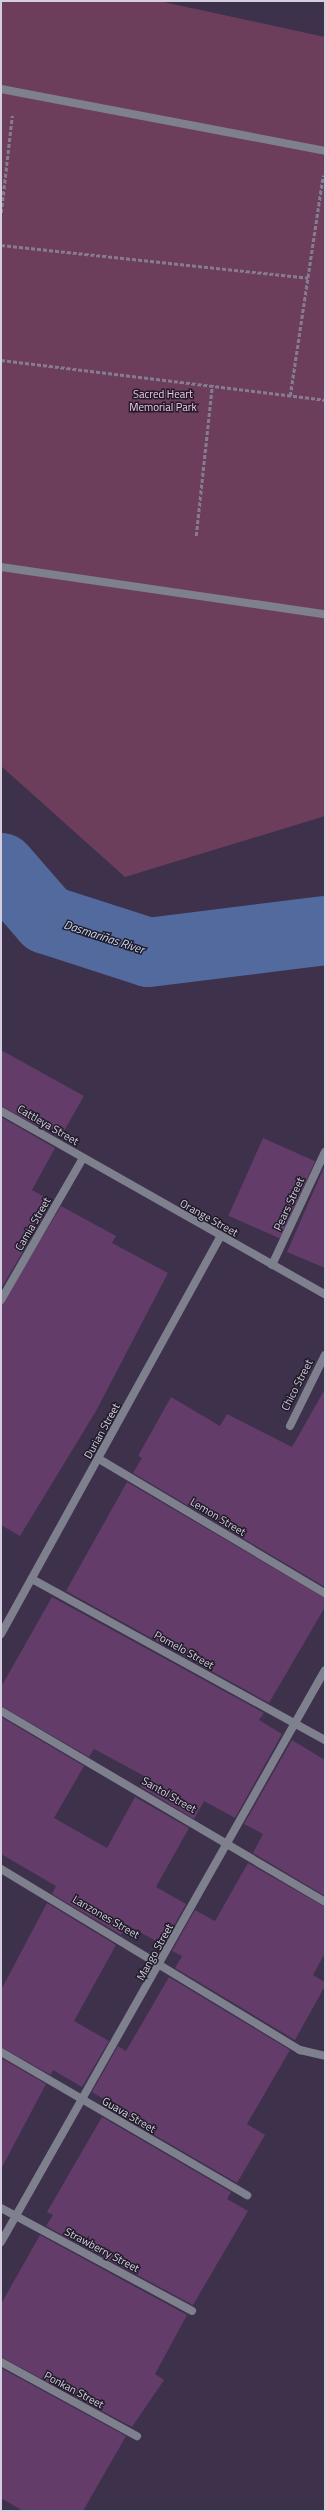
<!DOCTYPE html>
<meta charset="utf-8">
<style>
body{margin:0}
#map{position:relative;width:326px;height:2512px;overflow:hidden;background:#3d314c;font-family:"Titillium Web",sans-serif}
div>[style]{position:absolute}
.green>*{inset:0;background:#6d3e5c}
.river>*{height:69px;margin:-34.5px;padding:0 34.5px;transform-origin:34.5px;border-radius:34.5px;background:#526a9d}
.building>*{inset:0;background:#633c69;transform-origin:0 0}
.path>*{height:2.5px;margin-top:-1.25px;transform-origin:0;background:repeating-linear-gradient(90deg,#857c92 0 4px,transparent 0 6px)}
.service>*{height:8px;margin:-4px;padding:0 4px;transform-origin:4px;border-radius:4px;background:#7f808e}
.minor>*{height:8px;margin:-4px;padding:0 4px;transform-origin:4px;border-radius:4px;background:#7f808e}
span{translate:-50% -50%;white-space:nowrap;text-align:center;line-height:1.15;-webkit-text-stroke:3px #211c29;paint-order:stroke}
.park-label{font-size:11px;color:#f8c5e3}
.street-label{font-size:11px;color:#d4cedf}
.water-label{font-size:12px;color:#c9d9f8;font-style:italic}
.frame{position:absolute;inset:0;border:2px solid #d4cedf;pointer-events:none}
</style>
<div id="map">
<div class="green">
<div style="clip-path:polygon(1px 1px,159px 1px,325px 37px,325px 816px,125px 877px,1px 766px)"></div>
</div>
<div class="river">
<div style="left:1px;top:867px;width:69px;rotate:49.1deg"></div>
<div style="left:46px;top:919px;width:107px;rotate:17.9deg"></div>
<div style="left:148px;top:952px;width:178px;rotate:-7.1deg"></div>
</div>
<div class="building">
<div style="clip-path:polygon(1px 1050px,84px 1096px,60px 1138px,1px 1106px)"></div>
<div style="clip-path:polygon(1px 1117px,55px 1148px,32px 1190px,52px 1201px,1px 1289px)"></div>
<div style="left:263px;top:1138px;width:57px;height:85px;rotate:24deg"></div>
<div style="clip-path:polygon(325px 1165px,325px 1268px,287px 1252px)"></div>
<div style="clip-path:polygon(61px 1206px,116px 1236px,112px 1243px,168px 1273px,96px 1411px,20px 1536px,1px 1525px,1px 1305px)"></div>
<div style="clip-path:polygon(325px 1389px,325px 1587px,133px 1473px,142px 1458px,138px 1456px,171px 1397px,220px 1426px,227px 1414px,292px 1447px)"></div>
<div style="clip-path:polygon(127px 1482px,325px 1598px,325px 1607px,269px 1703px,66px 1591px)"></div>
<div style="clip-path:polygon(52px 1597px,264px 1713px,259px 1720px,282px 1734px,235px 1818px,204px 1801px,194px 1819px,141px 1787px,146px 1777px,94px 1749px,89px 1757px,1px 1706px,1px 1687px)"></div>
<div style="clip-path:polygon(1px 1717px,84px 1766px,54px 1818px,107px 1848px,135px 1797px,189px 1828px,156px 1887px,186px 1904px,163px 1945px,127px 1925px,121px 1935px,52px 1894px,56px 1886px,1px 1854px)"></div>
<div style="clip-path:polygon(292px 1740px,325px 1760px,325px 1896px,253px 1853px,263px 1834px,244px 1824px)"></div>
<div style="clip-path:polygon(248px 1863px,325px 1907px,325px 1953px,313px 1975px,325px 1982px,325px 1986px,295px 2040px,175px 1968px,182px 1956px,172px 1951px,195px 1910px,215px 1921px)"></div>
<div style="clip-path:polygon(47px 1903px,116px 1945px,74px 2021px,109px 2041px,82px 2087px,53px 2070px,51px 2075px,1px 2047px,1px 1990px)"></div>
<div style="clip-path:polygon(169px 1977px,290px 2050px,247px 2124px,265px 2135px,237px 2183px,108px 2108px,110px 2103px,92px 2092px,118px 2046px,126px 2051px)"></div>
<div style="clip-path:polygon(1px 2058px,46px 2084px,1px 2169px)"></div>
<div style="clip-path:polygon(102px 2117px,231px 2192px,227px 2199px,248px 2211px,193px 2305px,46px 2226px,53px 2215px,47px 2212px)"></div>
<div style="clip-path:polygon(40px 2235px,187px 2315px,155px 2374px,164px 2380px,132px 2427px,1px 2357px,1px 2304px)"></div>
<div style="clip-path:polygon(1px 2368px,126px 2436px,83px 2511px,23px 2511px,1px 2498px)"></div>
</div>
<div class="path">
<div style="left:1px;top:213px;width:98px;rotate:-83.5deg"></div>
<div style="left:1px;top:245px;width:309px;rotate:6.1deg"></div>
<div style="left:1px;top:360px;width:326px;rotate:7deg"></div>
<div style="left:290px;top:396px;width:223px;rotate:-81.5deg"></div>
<div style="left:196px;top:536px;width:151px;rotate:-83.9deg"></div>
</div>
<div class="service">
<div style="left:1px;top:89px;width:330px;rotate:10.8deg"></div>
<div style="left:1px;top:567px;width:327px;rotate:8.3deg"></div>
<div style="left:290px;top:1426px;width:79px;rotate:-63.8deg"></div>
</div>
<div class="minor">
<div style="left:1px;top:1111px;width:372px;rotate:29.5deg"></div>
<div style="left:272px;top:1265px;width:125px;rotate:-64.9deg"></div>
<div style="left:1px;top:1300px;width:164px;rotate:-60deg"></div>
<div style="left:99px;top:1459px;width:263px;rotate:30.7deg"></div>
<div style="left:32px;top:1579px;width:334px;rotate:28.8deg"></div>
<div style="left:1px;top:1634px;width:453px;rotate:-61.1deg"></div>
<div style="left:1px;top:1711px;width:376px;rotate:30.5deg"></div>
<div style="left:1px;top:1869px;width:350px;rotate:31.2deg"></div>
<div style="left:300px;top:2050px;width:26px;rotate:13deg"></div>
<div style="left:1px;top:2052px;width:285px;rotate:30.2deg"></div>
<div style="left:1px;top:2208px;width:217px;rotate:28.3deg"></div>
<div style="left:1px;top:2242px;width:657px;rotate:-60.47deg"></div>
<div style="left:1px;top:2362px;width:155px;rotate:28.6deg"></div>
</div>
<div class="park-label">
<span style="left:163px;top:401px">Sacred Heart<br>Memorial Park</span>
</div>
<div class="street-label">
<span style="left:48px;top:1125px;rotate:30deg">Cattleya Street</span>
<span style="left:289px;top:1204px;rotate:-65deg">Pears Street</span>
<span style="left:209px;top:1218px;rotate:29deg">Orange Street</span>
<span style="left:33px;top:1224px;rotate:-60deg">Camia Street</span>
<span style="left:297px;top:1385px;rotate:-63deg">Chico Street</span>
<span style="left:102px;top:1431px;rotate:-61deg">Durian Street</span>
<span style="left:218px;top:1517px;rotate:31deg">Lemon Street</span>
<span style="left:184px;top:1650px;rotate:29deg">Pomelo Street</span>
<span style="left:169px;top:1795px;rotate:30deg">Santol Street</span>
<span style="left:106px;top:1917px;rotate:30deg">Lanzones Street</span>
<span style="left:155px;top:1952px;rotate:-61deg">Mango Street</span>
<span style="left:129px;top:2115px;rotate:30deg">Guava Street</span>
<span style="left:102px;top:2250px;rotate:28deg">Strawberry Street</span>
<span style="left:74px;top:2390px;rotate:28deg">Ponkan Street</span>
</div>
<div class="water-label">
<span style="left:104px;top:937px;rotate:18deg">Dasmariñas River</span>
</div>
<div class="frame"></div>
</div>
